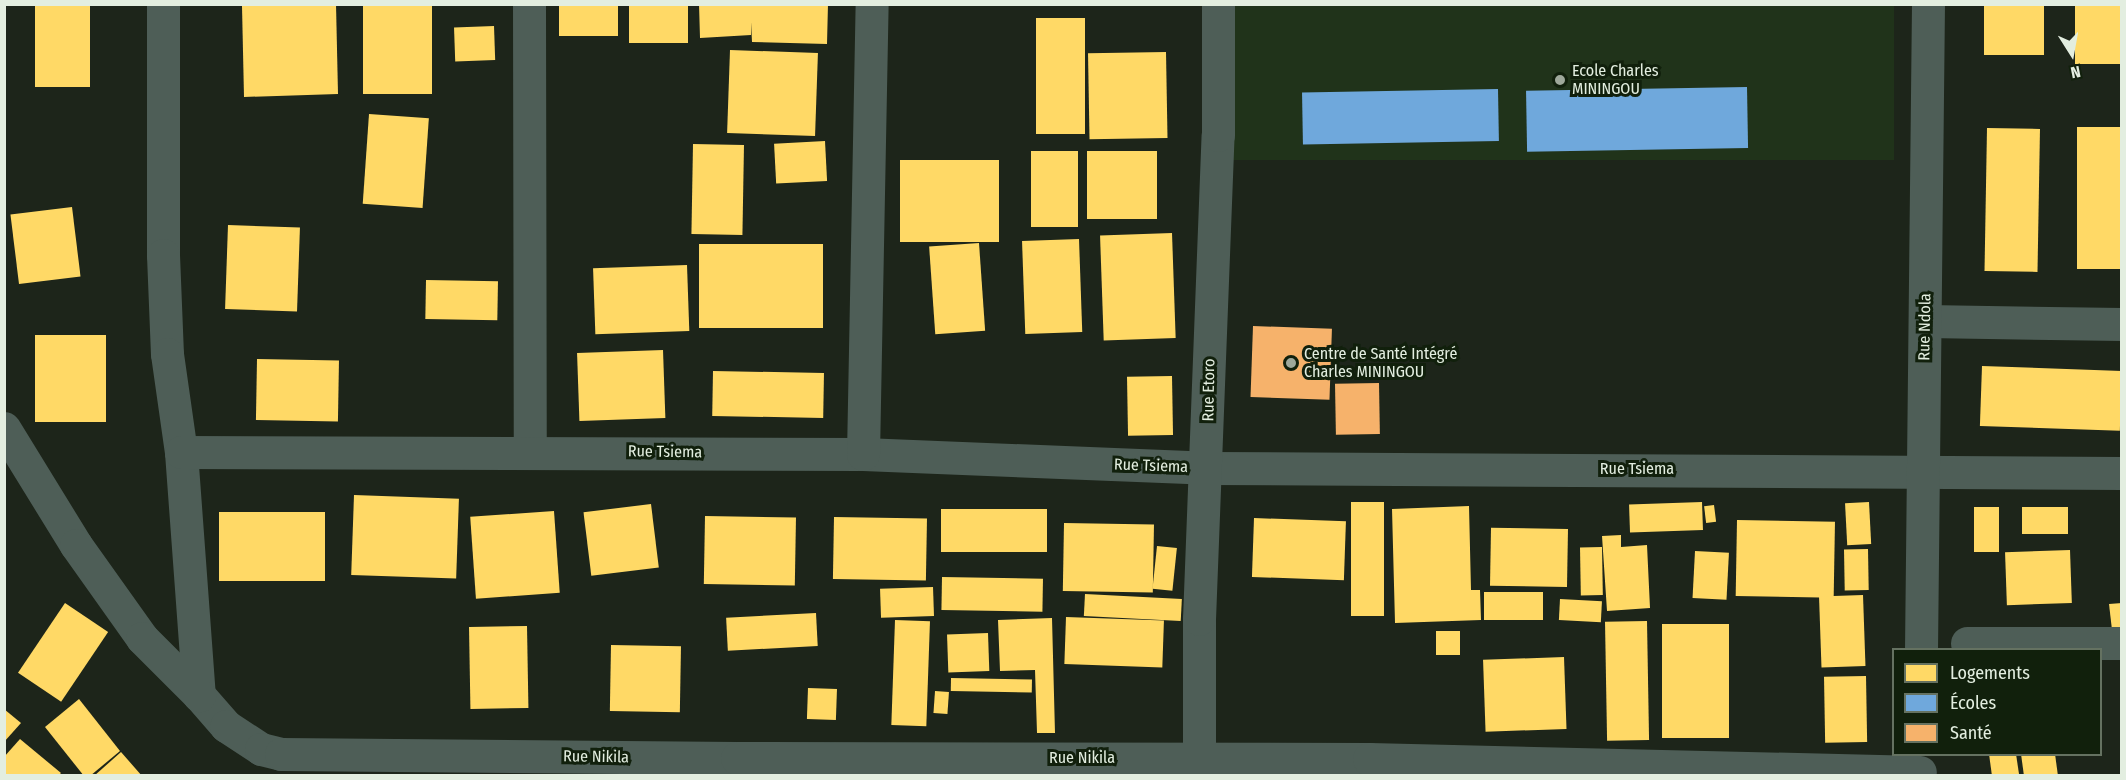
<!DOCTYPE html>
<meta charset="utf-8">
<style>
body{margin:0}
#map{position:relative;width:2126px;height:780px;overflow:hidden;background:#1d251a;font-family:"Fira Sans Condensed",sans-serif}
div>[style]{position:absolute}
.built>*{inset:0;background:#20331a;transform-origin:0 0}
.homes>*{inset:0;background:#ffd966;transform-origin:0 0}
.schools>*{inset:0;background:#6fa8dc;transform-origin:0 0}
.health>*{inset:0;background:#f6b26b;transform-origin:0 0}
.street>*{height:33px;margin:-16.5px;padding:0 16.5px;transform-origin:16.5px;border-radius:16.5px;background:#4e5e57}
.dots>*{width:16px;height:16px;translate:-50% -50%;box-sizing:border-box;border:3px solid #11200c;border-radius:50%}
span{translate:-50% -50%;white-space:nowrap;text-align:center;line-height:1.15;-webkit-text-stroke:6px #11200c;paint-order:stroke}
.poi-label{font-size:16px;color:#e3eee0}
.left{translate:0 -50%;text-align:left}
.street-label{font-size:16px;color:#e3eee0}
.frame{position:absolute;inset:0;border:6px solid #e3eee0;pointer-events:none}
.legend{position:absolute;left:1892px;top:648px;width:210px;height:108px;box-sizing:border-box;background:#11200c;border:2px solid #657261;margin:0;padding:8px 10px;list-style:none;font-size:18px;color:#e3eee0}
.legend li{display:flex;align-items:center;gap:12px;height:30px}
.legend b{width:30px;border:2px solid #657261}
.north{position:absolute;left:2042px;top:24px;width:60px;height:60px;-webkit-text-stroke:4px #11200c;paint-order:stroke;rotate:169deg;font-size:16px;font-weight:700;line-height:24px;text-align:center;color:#e3eee0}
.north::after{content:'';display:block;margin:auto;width:21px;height:27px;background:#e3eee0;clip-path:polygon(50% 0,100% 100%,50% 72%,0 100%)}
</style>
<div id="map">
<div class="built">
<div style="left:1228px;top:5px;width:666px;height:155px"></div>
</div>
<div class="homes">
<div style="left:35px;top:4px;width:55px;height:83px"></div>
<div style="clip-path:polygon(323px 4px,336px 4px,338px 94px,244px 97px,242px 6px)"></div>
<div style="left:363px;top:4px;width:69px;height:90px"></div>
<div style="left:559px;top:4px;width:59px;height:32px"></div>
<div style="left:629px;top:4px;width:59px;height:39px"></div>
<div style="clip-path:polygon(699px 4px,828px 4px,827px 44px,752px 42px,751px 22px,751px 35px,700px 38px)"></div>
<div style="left:1984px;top:4px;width:60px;height:51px"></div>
<div style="left:2075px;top:4px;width:47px;height:60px"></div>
<div style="left:1036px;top:18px;width:49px;height:116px"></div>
<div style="left:494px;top:26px;width:34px;height:40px;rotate:88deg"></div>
<div style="left:730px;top:50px;width:88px;height:83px;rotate:2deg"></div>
<div style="left:1166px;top:52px;width:86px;height:78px;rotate:89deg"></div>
<div style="left:369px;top:114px;width:60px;height:90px;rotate:4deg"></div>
<div style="left:2077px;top:127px;width:45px;height:142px"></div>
<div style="left:1987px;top:128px;width:53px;height:143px;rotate:1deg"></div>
<div style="left:825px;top:141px;width:40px;height:51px;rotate:87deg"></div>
<div style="left:693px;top:144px;width:51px;height:90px;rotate:1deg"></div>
<div style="left:1078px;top:151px;width:76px;height:47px;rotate:90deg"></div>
<div style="left:1087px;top:151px;width:70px;height:68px"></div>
<div style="left:900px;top:160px;width:99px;height:82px"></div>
<div style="left:72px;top:207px;width:70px;height:62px;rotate:83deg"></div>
<div style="left:228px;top:225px;width:72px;height:84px;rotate:2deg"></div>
<div style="left:1172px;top:233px;width:105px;height:72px;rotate:88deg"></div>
<div style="left:1079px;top:239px;width:93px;height:57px;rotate:88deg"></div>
<div style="left:979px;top:243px;width:88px;height:50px;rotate:86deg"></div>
<div style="left:699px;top:244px;width:124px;height:84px"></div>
<div style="left:687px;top:265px;width:66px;height:94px;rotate:88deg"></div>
<div style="left:426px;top:280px;width:72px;height:39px;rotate:1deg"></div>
<div style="left:35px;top:335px;width:71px;height:87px"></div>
<div style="left:663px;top:350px;width:68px;height:86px;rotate:88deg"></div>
<div style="left:257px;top:359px;width:82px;height:61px;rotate:1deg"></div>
<div style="left:1982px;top:366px;width:140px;height:60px;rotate:2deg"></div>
<div style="left:713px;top:371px;width:111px;height:45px;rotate:1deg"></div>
<div style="left:1172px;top:376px;width:59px;height:45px;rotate:89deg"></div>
<div style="left:354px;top:495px;width:105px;height:80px;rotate:2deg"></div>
<div style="left:1351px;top:502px;width:33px;height:114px"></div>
<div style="left:1702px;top:502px;width:28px;height:73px;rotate:88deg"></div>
<div style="left:1869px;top:502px;width:42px;height:24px;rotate:87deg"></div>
<div style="left:651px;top:504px;width:64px;height:68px;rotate:83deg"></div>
<div style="left:1714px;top:505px;width:17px;height:10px;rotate:83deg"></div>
<div style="clip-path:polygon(1469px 506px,1471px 590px,1480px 590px,1481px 620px,1395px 623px,1392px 509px)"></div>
<div style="left:1974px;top:507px;width:25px;height:45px"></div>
<div style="left:2068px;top:507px;width:27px;height:46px;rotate:90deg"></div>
<div style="left:941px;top:509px;width:106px;height:43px"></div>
<div style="left:554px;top:511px;width:82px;height:84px;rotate:86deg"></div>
<div style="left:219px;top:512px;width:106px;height:69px"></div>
<div style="left:705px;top:516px;width:91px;height:68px;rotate:1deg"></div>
<div style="left:834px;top:517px;width:93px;height:62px;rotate:1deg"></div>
<div style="left:1254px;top:518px;width:92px;height:59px;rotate:2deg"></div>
<div style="left:1737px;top:520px;width:98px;height:76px;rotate:1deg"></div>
<div style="left:1064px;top:523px;width:90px;height:68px;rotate:1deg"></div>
<div style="left:1568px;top:529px;width:58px;height:77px;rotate:91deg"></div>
<div style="clip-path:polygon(1621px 535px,1621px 547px,1647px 545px,1650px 608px,1607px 611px,1602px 536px)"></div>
<div style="left:1157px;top:546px;width:20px;height:43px;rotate:6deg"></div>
<div style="left:1602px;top:547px;width:48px;height:22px;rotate:89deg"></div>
<div style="left:1868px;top:549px;width:41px;height:24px;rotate:89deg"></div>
<div style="left:2070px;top:550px;width:53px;height:65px;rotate:88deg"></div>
<div style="left:1695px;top:551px;width:34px;height:47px;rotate:3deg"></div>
<div style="left:942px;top:577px;width:101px;height:33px;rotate:1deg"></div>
<div style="left:933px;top:587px;width:29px;height:53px;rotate:88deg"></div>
<div style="left:1543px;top:592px;width:28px;height:59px;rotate:90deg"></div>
<div style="left:1085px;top:594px;width:97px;height:22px;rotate:3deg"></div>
<div style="left:1863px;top:595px;width:71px;height:44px;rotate:88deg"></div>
<div style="left:1560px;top:599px;width:42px;height:21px;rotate:3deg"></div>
<div style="left:65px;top:603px;width:52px;height:84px;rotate:34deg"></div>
<div style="clip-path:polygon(2122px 603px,2122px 629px,2112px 630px,2109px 604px)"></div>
<div style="left:816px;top:613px;width:33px;height:90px;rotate:87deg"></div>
<div style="left:1066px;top:617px;width:98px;height:47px;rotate:2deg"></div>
<div style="clip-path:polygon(1052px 618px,1055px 733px,1037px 733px,1035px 670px,1000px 671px,998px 620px)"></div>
<div style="left:895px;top:620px;width:35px;height:105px;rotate:2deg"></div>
<div style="left:1647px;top:621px;width:119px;height:42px;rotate:89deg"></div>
<div style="left:1729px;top:624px;width:114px;height:67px;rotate:90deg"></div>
<div style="left:527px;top:626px;width:82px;height:58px;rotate:89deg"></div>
<div style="left:1436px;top:631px;width:24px;height:24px"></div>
<div style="left:988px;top:633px;width:38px;height:41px;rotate:88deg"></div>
<div style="left:611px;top:645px;width:70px;height:66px;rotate:1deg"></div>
<div style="left:1564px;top:657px;width:72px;height:81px;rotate:88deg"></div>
<div style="left:1866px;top:676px;width:66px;height:42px;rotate:89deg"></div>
<div style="left:951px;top:678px;width:81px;height:13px;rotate:1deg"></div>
<div style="left:808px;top:688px;width:29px;height:31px;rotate:2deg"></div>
<div style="left:935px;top:691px;width:14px;height:22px;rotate:4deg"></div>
<div style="clip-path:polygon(79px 699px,120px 751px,90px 776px,84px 776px,45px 727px)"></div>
<div style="clip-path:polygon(4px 709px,21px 723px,4px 742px)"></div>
<div style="clip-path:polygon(20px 739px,61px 773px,58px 776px,4px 776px,4px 757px)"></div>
<div style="clip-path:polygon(121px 752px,142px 776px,94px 776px)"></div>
<div style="clip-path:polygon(1989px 754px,2016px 754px,2019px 774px,1992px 776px)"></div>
<div style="clip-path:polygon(2021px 754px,2055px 754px,2058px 776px,2024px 776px)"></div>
</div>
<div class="schools">
<div style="left:1747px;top:87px;width:61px;height:221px;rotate:89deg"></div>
<div style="left:1498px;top:89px;width:52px;height:196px;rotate:89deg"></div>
</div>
<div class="health">
<div style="left:1253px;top:326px;width:79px;height:71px;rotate:2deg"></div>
<div style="left:1379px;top:383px;width:51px;height:44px;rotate:89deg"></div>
</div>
<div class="street">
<div style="left:163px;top:4px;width:251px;rotate:90deg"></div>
<div style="left:163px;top:255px;width:99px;rotate:87.7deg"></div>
<div style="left:167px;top:354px;width:99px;rotate:81.9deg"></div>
<div style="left:181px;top:452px;width:244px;rotate:85.8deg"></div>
<div style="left:199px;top:695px;width:41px;rotate:48.9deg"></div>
<div style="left:226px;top:726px;width:42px;rotate:33.3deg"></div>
<div style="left:261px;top:749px;width:21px;rotate:14deg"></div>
<div style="left:281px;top:754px;width:456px;rotate:0.5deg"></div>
<div style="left:737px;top:758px;width:632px;rotate:0.09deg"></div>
<div style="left:1369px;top:759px;width:551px;rotate:1.35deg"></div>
<div style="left:529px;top:4px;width:447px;rotate:89.9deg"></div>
<div style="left:1926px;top:321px;width:196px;rotate:0.9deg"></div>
<div style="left:4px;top:428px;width:137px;rotate:58.4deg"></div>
<div style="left:76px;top:545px;width:114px;rotate:54.6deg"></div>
<div style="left:142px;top:638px;width:81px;rotate:45deg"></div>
<div style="left:181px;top:452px;width:682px;rotate:0.17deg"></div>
<div style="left:863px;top:454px;width:344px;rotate:2.3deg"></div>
<div style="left:1207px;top:468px;width:915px;rotate:0.31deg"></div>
<div style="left:863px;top:454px;width:450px;rotate:-88.9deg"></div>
<div style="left:1967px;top:643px;width:155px"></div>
<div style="left:1921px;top:650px;width:646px;rotate:-89.38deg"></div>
<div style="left:1199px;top:776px;width:157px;rotate:-90deg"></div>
<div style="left:1199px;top:619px;width:484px;rotate:-87.8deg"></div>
<div style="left:1218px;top:135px;width:131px;rotate:-90deg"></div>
</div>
<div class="dots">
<div style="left:1560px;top:80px;background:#9ea89b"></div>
<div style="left:1291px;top:363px;background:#9ea89b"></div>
</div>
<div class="poi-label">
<span class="left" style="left:1572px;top:80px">Ecole Charles<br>MININGOU</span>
<span class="left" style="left:1304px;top:363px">Centre de Santé Intégré<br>Charles MININGOU</span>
</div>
<div class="street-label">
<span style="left:1925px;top:327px;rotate:-89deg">Rue Ndola</span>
<span style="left:1209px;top:390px;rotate:-89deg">Rue Etoro</span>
<span style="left:665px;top:452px;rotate:1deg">Rue Tsiema</span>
<span style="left:1151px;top:466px;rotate:2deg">Rue Tsiema</span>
<span style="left:1637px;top:469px">Rue Tsiema</span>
<span style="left:596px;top:757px;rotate:1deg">Rue Nikila</span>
<span style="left:1082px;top:758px">Rue Nikila</span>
</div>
<div class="frame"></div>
<ul class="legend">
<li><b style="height:16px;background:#ffd966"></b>Logements</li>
<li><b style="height:16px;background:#6fa8dc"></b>Écoles</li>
<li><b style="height:16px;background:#f6b26b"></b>Santé</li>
</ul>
<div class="north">N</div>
</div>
